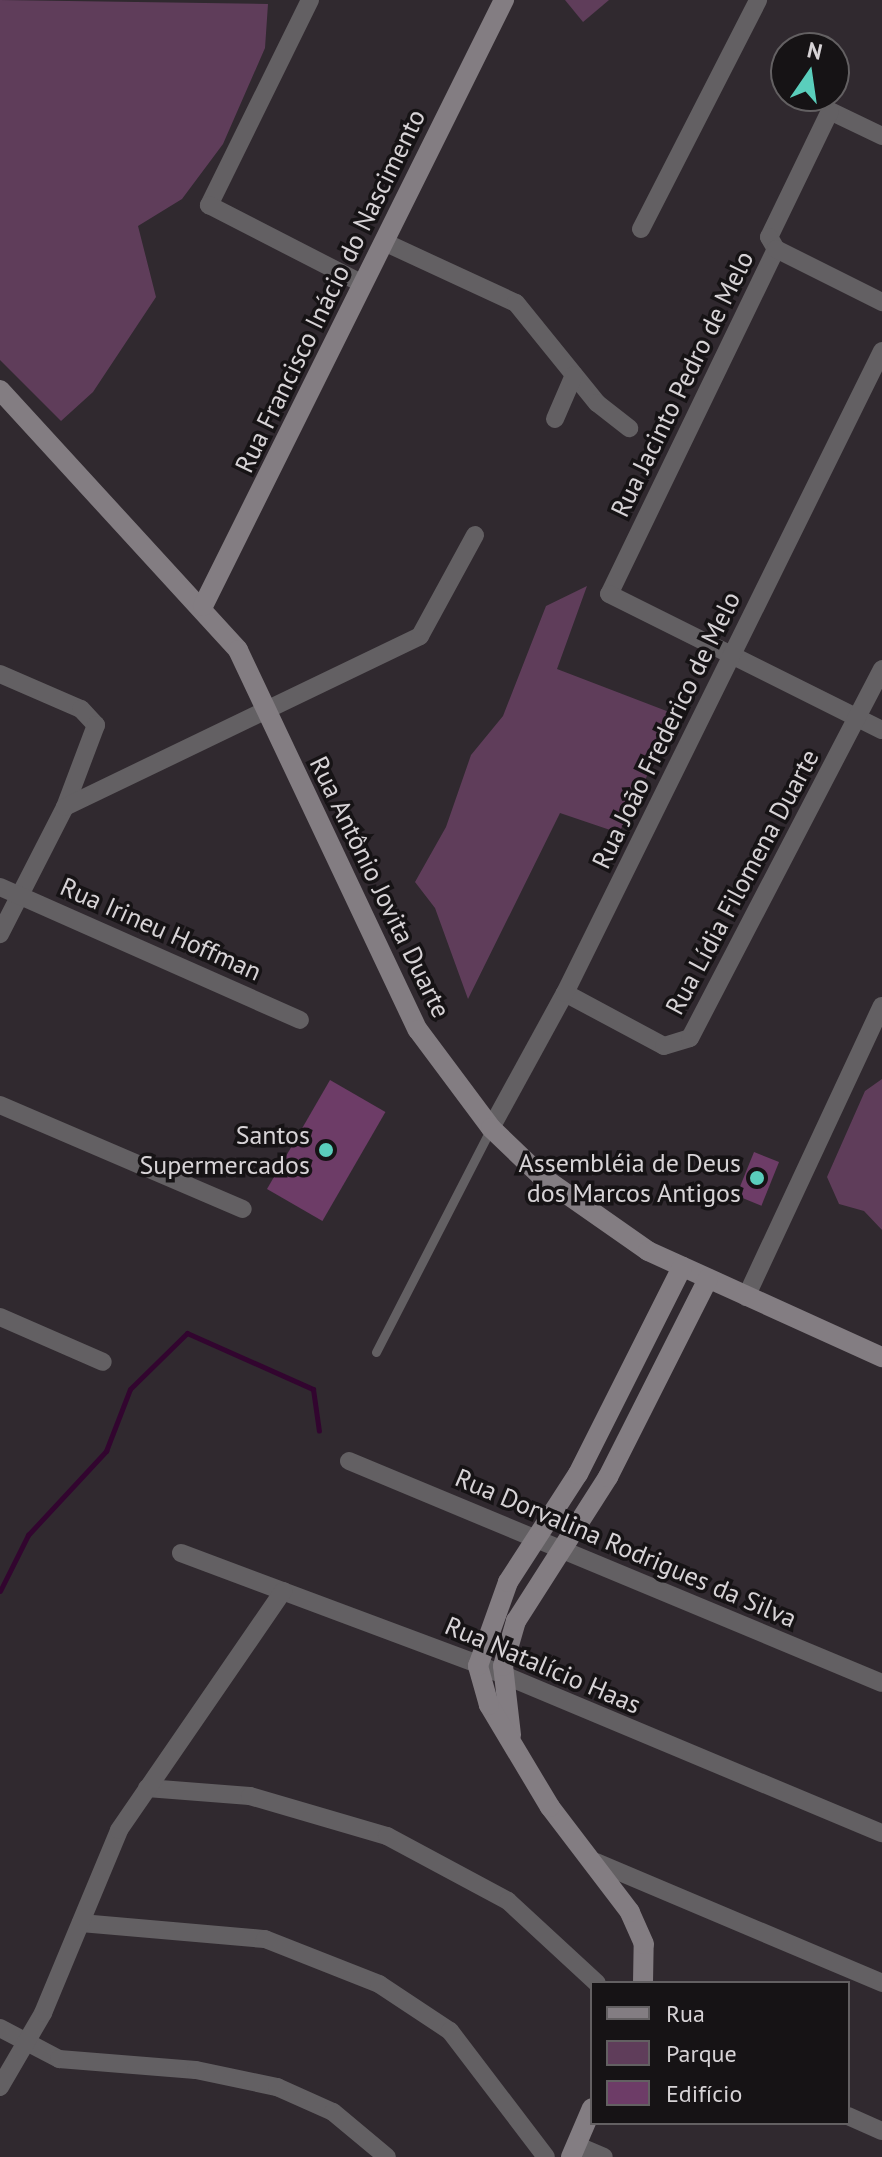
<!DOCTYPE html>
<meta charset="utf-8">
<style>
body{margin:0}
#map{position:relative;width:882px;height:2157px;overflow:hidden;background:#30292f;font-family:"PT Sans",sans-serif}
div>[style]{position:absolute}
.green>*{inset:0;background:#5f3d5a}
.stream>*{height:5px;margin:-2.5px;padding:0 2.5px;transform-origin:2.5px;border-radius:2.5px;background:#32052f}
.building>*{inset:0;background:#6d3c67;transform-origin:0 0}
.lane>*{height:9px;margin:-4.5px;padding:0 4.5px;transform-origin:4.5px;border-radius:4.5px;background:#636063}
.street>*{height:18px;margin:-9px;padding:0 9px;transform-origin:9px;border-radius:9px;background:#636063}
.secondary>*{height:20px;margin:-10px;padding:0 10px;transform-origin:10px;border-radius:10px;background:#837d82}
.dots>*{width:22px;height:22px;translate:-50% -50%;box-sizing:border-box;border:4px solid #161315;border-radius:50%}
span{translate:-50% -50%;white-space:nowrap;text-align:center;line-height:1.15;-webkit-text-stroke:7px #161315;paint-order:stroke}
.street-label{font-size:26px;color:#d7d3d6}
.poi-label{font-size:26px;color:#d7d3d6}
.right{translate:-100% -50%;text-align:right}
.legend{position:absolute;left:590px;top:1981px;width:260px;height:144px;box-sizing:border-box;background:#161315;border:2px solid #636062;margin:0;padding:10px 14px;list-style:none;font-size:24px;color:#d7d3d6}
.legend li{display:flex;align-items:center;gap:16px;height:40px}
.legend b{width:40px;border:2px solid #636062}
.north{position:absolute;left:770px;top:32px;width:80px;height:80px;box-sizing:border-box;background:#161315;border:2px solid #636062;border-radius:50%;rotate:13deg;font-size:22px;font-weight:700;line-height:32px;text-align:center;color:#d7d3d6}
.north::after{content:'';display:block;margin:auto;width:28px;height:36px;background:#5acebc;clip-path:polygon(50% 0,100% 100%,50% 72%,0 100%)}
</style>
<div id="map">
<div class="green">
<div style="clip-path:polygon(0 0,268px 4px,265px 48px,223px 144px,182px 199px,138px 226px,156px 297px,93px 392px,61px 421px,0 360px)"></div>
<div style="clip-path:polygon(565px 0,609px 0,583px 22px)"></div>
<div style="clip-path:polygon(587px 586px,557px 669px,677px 715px,619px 833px,560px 813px,468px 999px,435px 908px,415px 882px,446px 827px,471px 755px,503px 716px,546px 606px)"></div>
<div style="clip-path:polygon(882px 1079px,882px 1230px,864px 1211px,839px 1204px,827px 1177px,865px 1091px)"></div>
</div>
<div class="stream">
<div style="left:0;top:1591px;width:63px;rotate:-63.4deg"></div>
<div style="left:28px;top:1535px;width:115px;rotate:-47.1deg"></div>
<div style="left:106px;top:1451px;width:66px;rotate:-68.8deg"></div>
<div style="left:130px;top:1389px;width:80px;rotate:-44.5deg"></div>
<div style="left:187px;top:1333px;width:138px;rotate:24deg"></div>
<div style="left:313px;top:1389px;width:42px;rotate:81.9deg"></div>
</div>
<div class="building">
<div style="left:330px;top:1080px;width:64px;height:126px;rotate:30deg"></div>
<div style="left:754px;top:1152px;width:27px;height:47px;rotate:22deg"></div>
</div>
<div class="lane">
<div style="left:376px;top:1352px;width:252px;rotate:-62.8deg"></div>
</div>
<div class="street">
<div style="left:310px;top:0;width:229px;rotate:116.2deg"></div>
<div style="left:209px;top:205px;width:173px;rotate:27.2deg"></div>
<div style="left:882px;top:136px;width:58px;rotate:-154.3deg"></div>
<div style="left:830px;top:111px;width:140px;rotate:115.8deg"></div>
<div style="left:769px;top:237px;width:14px;rotate:60deg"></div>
<div style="left:776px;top:249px;width:383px;rotate:115.8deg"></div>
<div style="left:609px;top:594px;width:305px;rotate:26.5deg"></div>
<div style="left:641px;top:229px;width:257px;rotate:-62.9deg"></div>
<div style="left:384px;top:242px;width:145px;rotate:24.8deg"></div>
<div style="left:516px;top:303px;width:129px;rotate:51deg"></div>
<div style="left:597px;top:403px;width:41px;rotate:38deg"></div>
<div style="left:776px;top:249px;width:119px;rotate:26.6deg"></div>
<div style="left:555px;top:419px;width:48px;rotate:-66.6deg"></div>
<div style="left:0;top:674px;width:88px;rotate:23.4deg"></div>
<div style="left:81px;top:709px;width:22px;rotate:47deg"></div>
<div style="left:96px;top:725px;width:88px;rotate:110.7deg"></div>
<div style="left:65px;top:807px;width:143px;rotate:117.1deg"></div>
<div style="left:65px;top:807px;width:394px;rotate:-25.7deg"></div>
<div style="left:420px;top:636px;width:115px;rotate:-61.4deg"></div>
<div style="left:0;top:887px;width:328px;rotate:23.9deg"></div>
<div style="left:565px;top:993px;width:112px;rotate:28.2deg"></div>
<div style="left:664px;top:1046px;width:27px;rotate:-17deg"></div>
<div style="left:690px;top:1038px;width:416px;rotate:-62.5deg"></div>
<div style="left:0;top:1105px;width:264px;rotate:23.2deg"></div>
<div style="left:491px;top:1128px;width:154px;rotate:-61.3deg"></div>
<div style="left:565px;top:993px;width:716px;rotate:-63.72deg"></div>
<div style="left:746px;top:1297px;width:321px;rotate:-65deg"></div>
<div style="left:0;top:1317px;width:112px;rotate:23.6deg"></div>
<div style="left:349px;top:1461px;width:577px;rotate:22.61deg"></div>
<div style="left:181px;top:1553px;width:314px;rotate:20.5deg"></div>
<div style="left:475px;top:1663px;width:441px;rotate:22.7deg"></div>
<div style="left:147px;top:1788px;width:103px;rotate:4.4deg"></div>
<div style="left:250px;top:1796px;width:143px;rotate:16.3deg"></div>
<div style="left:387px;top:1836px;width:137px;rotate:28.2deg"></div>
<div style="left:508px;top:1901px;width:121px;rotate:42.7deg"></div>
<div style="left:596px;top:1862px;width:311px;rotate:22.9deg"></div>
<div style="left:81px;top:1923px;width:185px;rotate:5deg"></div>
<div style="left:265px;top:1939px;width:123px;rotate:21.5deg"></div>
<div style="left:379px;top:1984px;width:85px;rotate:33.5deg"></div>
<div style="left:450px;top:2031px;width:158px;rotate:52.7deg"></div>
<div style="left:0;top:2028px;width:67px;rotate:27.7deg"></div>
<div style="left:59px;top:2059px;width:137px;rotate:4.6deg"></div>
<div style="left:196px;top:2070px;width:83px;rotate:11.9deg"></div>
<div style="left:277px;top:2087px;width:61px;rotate:24.1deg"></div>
<div style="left:333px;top:2112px;width:70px;rotate:39.8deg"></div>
<div style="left:0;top:2087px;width:86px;rotate:-59.8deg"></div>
<div style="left:43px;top:2013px;width:198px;rotate:-67.4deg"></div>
<div style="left:119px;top:1830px;width:290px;rotate:-55.5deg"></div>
<div style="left:848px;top:2116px;width:37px;rotate:24deg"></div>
<div style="left:576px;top:2145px;width:30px;rotate:23deg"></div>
</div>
<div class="secondary">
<div style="left:0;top:390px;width:352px;rotate:47.5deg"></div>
<div style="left:238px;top:650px;width:420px;rotate:64.7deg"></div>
<div style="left:418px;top:1030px;width:122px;rotate:53.3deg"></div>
<div style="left:491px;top:1128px;width:69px;rotate:43.8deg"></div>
<div style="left:541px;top:1176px;width:131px;rotate:35deg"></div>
<div style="left:648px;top:1251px;width:257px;rotate:24.4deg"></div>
<div style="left:203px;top:606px;width:677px;rotate:-63.59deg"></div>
<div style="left:511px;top:1735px;width:69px;rotate:-96.6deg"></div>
<div style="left:503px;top:1666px;width:47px;rotate:-73.9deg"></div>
<div style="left:516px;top:1621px;width:171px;rotate:-57.4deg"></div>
<div style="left:608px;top:1477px;width:222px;rotate:-63.2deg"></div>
<div style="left:643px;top:1983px;width:39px;rotate:-89deg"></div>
<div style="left:644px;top:1944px;width:35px;rotate:-114deg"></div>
<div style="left:630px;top:1912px;width:132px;rotate:-127.3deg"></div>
<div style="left:550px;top:1807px;width:119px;rotate:-120.9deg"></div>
<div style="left:489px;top:1705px;width:41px;rotate:-105.8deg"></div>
<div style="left:478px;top:1666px;width:89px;rotate:-70.3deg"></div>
<div style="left:508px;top:1582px;width:129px;rotate:-57.1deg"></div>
<div style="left:578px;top:1474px;width:232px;rotate:-63.3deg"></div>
<div style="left:571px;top:2157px;width:53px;rotate:-66.8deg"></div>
</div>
<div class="dots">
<div style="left:326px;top:1150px;background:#5acebc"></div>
<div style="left:757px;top:1178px;background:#5acebc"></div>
</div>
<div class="street-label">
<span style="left:330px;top:291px;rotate:-64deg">Rua Francisco Inácio do Nascimento</span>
<span style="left:682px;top:384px;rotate:-64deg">Rua Jacinto Pedro de Melo</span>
<span style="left:666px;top:730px;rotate:-64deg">Rua João Frederico de Melo</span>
<span style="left:742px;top:882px;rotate:-62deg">Rua Lídia Filomena Duarte</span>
<span style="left:380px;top:887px;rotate:64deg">Rua Antônio Jovita Duarte</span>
<span style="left:161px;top:929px;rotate:24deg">Rua Irineu Hoffman</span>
<span style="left:626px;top:1548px;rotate:23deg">Rua Dorvalina Rodrigues da Silva</span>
<span style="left:543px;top:1665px;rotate:23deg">Rua Natalício Haas</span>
</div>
<div class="poi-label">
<span class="right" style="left:310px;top:1150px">Santos<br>Supermercados</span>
<span class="right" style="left:741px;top:1178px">Assembléia de Deus<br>dos Marcos Antigos</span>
</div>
<ul class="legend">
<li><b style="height:10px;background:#837d82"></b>Rua</li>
<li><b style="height:22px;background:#5f3d5a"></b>Parque</li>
<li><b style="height:22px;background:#6d3c67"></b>Edifício</li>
</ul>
<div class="north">N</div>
</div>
